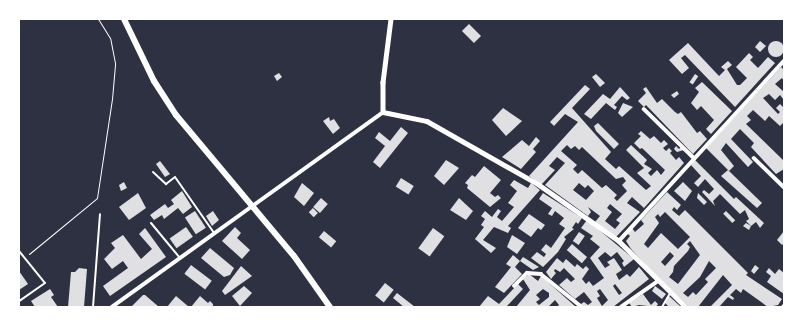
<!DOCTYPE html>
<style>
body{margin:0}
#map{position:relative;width:803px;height:326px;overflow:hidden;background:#2d3142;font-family:"Open Sans",sans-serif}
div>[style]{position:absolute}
.building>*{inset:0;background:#e0e0e3;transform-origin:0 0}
.round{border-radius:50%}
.path>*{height:1px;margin:-0.5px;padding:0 0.5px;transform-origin:0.5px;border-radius:0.5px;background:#fff}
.service>*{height:2px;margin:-1px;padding:0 1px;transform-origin:1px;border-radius:1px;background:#fff}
.minor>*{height:3.5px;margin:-1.75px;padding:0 1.75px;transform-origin:1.75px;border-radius:1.75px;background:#fff}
.tertiary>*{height:4.5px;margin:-2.25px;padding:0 2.25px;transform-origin:2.25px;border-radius:2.25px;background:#fff}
.primary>*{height:6px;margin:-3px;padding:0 3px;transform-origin:3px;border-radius:3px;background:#fff}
span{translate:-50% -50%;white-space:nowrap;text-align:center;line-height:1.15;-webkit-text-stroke:3.5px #fff;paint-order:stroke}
.frame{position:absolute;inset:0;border:20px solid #fff;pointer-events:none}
</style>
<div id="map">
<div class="building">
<div style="left:469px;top:24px;width:17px;height:10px;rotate:45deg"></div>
<div style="clip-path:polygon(760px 41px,766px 46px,760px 52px,755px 47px)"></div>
<div class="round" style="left:768px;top:41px;width:16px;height:16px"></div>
<div style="clip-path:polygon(688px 43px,719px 76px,725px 70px,721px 67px,728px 61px,732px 65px,727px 69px,737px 85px,740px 85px,747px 78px,736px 67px,749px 53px,753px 57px,750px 60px,758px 68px,768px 57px,775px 63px,735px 107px,685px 55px,681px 58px,689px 68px,682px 74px,669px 60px)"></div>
<div style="clip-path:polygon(781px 67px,784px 70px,784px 81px,782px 78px,775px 84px,784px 92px,784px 100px,780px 95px,775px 100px,769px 94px,763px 98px,778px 114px,780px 112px,776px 108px,780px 104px,784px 108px,784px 122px,780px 126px,769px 116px,765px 121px,753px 110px,747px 116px,751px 120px,746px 124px,784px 161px,784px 169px,776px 174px,751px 147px,754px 143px,740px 129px,731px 139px,753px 162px,748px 167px,726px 143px,721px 150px,734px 166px,729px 171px,706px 148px)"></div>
<div style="clip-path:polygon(279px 73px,282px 77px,277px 81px,274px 76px)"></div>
<div style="clip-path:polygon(596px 74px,605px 83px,600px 87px,592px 77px)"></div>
<div style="left:695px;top:74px;width:4px;height:10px;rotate:34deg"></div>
<div style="clip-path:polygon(702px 82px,732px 111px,711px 134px,706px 129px,714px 120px,701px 106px,697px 110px,691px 103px,699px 92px,695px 88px)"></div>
<div style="clip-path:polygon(evenodd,585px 85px,590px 89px,572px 108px,611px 152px,605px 159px,616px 169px,619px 166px,646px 190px,651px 186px,637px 173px,644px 168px,626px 150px,631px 145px,647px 160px,644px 164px,652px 169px,648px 173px,651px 176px,657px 170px,661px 175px,665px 170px,642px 148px,640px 149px,634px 143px,641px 136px,638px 134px,641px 131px,650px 139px,654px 136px,661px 143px,664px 140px,668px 144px,663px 148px,666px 151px,669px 148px,672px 151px,670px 153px,676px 160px,679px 157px,684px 163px,644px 208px,632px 197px,627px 203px,640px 212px,616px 237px,595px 222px,600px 216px,588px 207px,591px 212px,588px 216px,545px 185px,565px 163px,557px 157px,549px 166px,555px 170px,541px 185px,529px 176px,578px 122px,565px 114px,554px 126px,550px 122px,585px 85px,567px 145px,571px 149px,575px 146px,579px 150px,582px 147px,616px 179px,623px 177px,626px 181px,622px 185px,627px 191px,617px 201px,614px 198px,617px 195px,606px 185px,602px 188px,582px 170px,578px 174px,573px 169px,577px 165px,561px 151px,567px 145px,585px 85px,579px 183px,585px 188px,588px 185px,594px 191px,586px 200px,573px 190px,579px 183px,585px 85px,610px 204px,622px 214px,616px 220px,620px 223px,615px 229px,605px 221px,612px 212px,607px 208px,610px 204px)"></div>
<div style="clip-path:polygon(620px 87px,630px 98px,627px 100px,622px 96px,614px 105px,617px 107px,615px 110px,606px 103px,591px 119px,584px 114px,603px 94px,610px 99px)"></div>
<div style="clip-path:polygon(646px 87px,657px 103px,662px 99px,675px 112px,678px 114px,681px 112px,697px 133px,700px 131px,707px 139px,693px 154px,646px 105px,644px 107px,638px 101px,646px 93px,643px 89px)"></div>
<div style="clip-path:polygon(677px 91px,679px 94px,674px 98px,671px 95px)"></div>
<div style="clip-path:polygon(623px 103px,633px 107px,622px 117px,618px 113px)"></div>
<div style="clip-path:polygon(503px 108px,522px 121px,506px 136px,492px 120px)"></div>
<div style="clip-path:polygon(329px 117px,330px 121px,334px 119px,340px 128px,333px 134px,323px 121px)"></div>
<div style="clip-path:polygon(598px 123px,619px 144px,614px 149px,596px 131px,594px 126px)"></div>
<div style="clip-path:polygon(401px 127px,408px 133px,380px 168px,373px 162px,385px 146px,375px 138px,379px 132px,390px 141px)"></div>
<div style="clip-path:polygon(536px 137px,540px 141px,533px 149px,536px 152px,521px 169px,502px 157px,522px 140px,529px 146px)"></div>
<div style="clip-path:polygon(676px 146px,679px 149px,681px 147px,684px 150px,677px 152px,674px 149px)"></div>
<div style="clip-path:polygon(446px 160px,459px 168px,444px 185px,434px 176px)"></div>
<div style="clip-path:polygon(695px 160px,734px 199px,736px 197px,764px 223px,760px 228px,756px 222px,751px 226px,746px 221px,749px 219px,745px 210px,740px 214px,720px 194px,713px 201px,715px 206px,702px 192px,704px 190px,709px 194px,714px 189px,705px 179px,698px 187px,694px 183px,701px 176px,691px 165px)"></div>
<div style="clip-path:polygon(160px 161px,170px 174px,165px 177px,156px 164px)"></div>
<div style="clip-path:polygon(484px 166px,501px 180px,490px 193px,495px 197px,498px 195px,501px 198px,490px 207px,467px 188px,468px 185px,465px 183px,472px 175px,475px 177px)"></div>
<div style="clip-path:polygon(728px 170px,762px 203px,757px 208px,721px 176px)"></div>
<div style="left:401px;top:178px;width:15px;height:10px;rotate:32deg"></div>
<div style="clip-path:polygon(514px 180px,528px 188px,531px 183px,540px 190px,508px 226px,511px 228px,508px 233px,494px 227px,483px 240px,496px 248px,491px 253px,475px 239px,484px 227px,481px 225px,485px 219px,481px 216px,485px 211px,492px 217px,498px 209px,501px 211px,497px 217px,502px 221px,514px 207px,508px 203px,517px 191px,510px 185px)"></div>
<div style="clip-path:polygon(124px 182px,127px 188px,121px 191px,119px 185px)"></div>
<div style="clip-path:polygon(683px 182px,692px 191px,685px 201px,674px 191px)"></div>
<div style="clip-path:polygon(302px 183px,314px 193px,304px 206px,294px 197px)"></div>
<div style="clip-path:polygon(182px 191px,192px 207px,183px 214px,178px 208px,164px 219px,162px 215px,154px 220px,150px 215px,165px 204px,168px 208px,174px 204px,171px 200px)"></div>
<div style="clip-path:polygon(evenodd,667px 192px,681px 205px,677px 210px,674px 207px,672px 210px,679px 216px,685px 210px,748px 273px,746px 275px,782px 299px,778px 305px,768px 307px,743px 289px,741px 293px,736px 289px,730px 295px,734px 298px,733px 300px,728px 297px,719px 307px,710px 307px,732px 285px,723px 275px,698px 307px,689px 307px,656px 276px,631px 249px,626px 241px,630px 236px,627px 233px,632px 228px,635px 232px,644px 224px,641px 220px,667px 192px,665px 212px,690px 237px,678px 249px,661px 233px,648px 248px,644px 244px,659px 223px,655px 217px,658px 214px,660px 217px,665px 212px,667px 192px,690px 241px,700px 255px,678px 284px,669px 277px,673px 272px,674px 266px,688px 251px,690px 247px,687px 244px,690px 241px,667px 192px,670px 252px,674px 256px,665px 266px,661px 262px,670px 252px,667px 192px,709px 261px,716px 268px,705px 279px,708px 282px,696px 295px,693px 292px,688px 297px,683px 293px,700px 277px,709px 261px)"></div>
<div style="clip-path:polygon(138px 193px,146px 208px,129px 220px,119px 207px)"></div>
<div style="clip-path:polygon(543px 193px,582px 218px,578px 224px,576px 222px,572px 228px,574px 229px,564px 237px,566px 239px,558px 252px,543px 267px,531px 258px,537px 252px,544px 257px,546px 254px,541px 250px,546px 244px,551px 248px,565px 228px,559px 224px,564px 218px,555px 211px,552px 216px,548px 214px,552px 208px,539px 199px)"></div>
<div style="clip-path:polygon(698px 193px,707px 202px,704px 205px,697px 198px)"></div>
<div style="left:321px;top:198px;width:9px;height:12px;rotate:41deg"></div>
<div style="clip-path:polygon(459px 198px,473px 211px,466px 220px,450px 210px)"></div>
<div style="left:313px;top:208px;width:7px;height:6px;rotate:45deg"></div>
<div style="left:195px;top:211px;width:20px;height:12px;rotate:57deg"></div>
<div style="clip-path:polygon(213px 211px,219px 220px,212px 226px,206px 216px)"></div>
<div style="left:726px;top:211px;width:13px;height:4px;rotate:45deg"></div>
<div style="clip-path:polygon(529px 214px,545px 225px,541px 230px,538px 228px,531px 237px,518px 228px)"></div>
<div style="clip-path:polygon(evenodd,587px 220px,634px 259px,624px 267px,622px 263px,624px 261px,617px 252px,611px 257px,605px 252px,598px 258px,605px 268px,610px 265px,607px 262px,614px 258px,622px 270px,616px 274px,619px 280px,627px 274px,630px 277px,639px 267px,649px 279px,613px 307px,584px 307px,581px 304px,584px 302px,588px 305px,592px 302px,584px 292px,575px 299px,559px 285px,567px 278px,571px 282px,575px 279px,564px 268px,560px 272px,555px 269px,554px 271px,556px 273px,551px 279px,546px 272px,557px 258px,563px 263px,566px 259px,575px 267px,577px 264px,583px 269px,586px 266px,589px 269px,582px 279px,586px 284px,589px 281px,593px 286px,604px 278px,590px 258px,600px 247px,590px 239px,593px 236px,581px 228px,587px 220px,615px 284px,622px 293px,619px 295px,613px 286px,615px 284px,587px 220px,600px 289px,608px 300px,602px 306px,597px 298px,600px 296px,597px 291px,600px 289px)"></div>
<div style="clip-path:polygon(746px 223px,751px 226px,749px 230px,743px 226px)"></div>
<div style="left:186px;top:227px;width:12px;height:20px;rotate:55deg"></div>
<div style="clip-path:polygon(235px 227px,241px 233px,237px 238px,250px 250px,242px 259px,222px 241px)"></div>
<div style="clip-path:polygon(145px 228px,166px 257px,110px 296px,103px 286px,128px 268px,123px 261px,112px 269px,104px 259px,115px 248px,111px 243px,123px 235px,141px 259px,152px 249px,139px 234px)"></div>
<div style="left:433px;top:228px;width:14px;height:25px;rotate:36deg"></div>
<div style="left:324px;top:231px;width:16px;height:8px;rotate:40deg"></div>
<div style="clip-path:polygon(784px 231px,784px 243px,782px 245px,777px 240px)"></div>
<div style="left:579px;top:232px;width:7px;height:11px;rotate:34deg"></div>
<div style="clip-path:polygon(512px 235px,525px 243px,517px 254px,507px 247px)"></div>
<div style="left:572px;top:244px;width:20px;height:8px;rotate:41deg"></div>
<div style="clip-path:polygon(210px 248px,234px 268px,230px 275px,224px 277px,201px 258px)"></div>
<div style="clip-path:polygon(513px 255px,520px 261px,523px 257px,539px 267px,533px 270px,520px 261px,515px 267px,522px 274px,504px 293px,495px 287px,511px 267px,506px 264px)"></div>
<div style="left:191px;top:265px;width:26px;height:11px;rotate:37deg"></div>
<div style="clip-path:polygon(755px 265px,759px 268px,754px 274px,751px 271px)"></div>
<div style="clip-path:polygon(241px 266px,252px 276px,225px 295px,222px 291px)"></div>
<div style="clip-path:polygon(79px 268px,87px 269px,84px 307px,68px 307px,71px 272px,75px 272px)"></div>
<div style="clip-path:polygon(769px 268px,775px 274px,779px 269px,784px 273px,784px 294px,767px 282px,771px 276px,766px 272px)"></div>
<div style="clip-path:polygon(19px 271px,28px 284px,19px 290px)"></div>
<div style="clip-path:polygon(evenodd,529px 274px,538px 281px,541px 276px,576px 307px,557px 307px,559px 305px,555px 300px,548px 307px,516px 307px,530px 290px,523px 279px,529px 274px,543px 289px,549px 293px,549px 297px,539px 305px,536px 302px,540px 299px,536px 295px,543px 289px)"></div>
<div style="left:385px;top:283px;width:11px;height:16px;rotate:38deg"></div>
<div style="clip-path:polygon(518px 284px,523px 289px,506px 307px,479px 307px,488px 296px,499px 304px)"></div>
<div style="clip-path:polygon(244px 286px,252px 293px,240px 306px,232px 296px)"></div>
<div style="clip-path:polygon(655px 286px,666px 294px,662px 299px,652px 291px)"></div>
<div style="clip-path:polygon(50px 289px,54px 295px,51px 297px,58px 307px,35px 307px,31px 301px)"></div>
<div style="clip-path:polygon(397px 293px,415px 307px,404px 307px,393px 298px)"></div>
<div style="clip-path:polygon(643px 294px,651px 305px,655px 301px,658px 304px,656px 307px,639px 305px,632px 307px,629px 303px)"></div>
<div style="clip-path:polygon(143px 295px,145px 295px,159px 307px,131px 307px)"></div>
<div style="clip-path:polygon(176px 296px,189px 307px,167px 307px)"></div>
<div style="clip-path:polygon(200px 296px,208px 303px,210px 301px,213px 304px,213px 307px,191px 307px)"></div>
<div style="clip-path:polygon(669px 296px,681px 307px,669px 307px,664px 302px)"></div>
</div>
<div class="path">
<div style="left:29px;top:254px;width:88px;rotate:-39.5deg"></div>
<div style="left:97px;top:198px;width:100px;rotate:-81.4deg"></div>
<div style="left:112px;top:99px;width:36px;rotate:-85deg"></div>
<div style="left:115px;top:63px;width:25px;rotate:-101deg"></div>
<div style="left:110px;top:38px;width:22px;rotate:-122deg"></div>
</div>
<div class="service">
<div style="left:153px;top:172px;width:18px;rotate:43deg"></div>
<div style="left:166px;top:184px;width:11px;rotate:-38deg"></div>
<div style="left:175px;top:177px;width:68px;rotate:55.1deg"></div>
<div style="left:151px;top:223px;width:45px;rotate:50.4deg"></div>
<div style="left:19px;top:251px;width:41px;rotate:50.9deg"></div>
<div style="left:45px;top:283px;width:32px;rotate:145deg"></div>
<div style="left:93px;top:307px;width:93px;rotate:-85.7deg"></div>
<div style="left:662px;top:307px;width:16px;rotate:-60deg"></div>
</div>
<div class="minor">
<div style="left:644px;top:109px;width:70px;rotate:44.4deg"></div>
<div style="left:754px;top:158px;width:42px;rotate:44deg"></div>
<div style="left:619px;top:241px;width:244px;rotate:-47.5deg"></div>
<div style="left:514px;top:286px;width:18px;rotate:-45deg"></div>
<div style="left:527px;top:273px;width:14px;rotate:4deg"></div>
<div style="left:541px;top:274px;width:53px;rotate:38.8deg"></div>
<div style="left:112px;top:307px;width:334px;rotate:-35.7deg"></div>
<div style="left:621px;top:307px;width:45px;rotate:-35.1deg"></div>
<div style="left:783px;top:307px;width:1px;rotate:-45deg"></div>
</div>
<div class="tertiary">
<div style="left:391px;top:19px;width:64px;rotate:97.2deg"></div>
<div style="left:383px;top:82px;width:30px;rotate:90deg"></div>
<div style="left:383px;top:112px;width:45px;rotate:11.6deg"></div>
<div style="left:427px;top:121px;width:128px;rotate:29.6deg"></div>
<div style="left:538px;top:184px;width:99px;rotate:35.1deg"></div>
<div style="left:619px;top:241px;width:94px;rotate:44.6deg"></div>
</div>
<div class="primary">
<div style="left:124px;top:19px;width:69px;rotate:64.2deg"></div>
<div style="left:154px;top:81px;width:40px;rotate:57.1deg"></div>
<div style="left:176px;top:115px;width:184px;rotate:50.1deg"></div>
<div style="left:294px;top:256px;width:62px;rotate:54.8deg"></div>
</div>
<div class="frame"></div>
</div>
